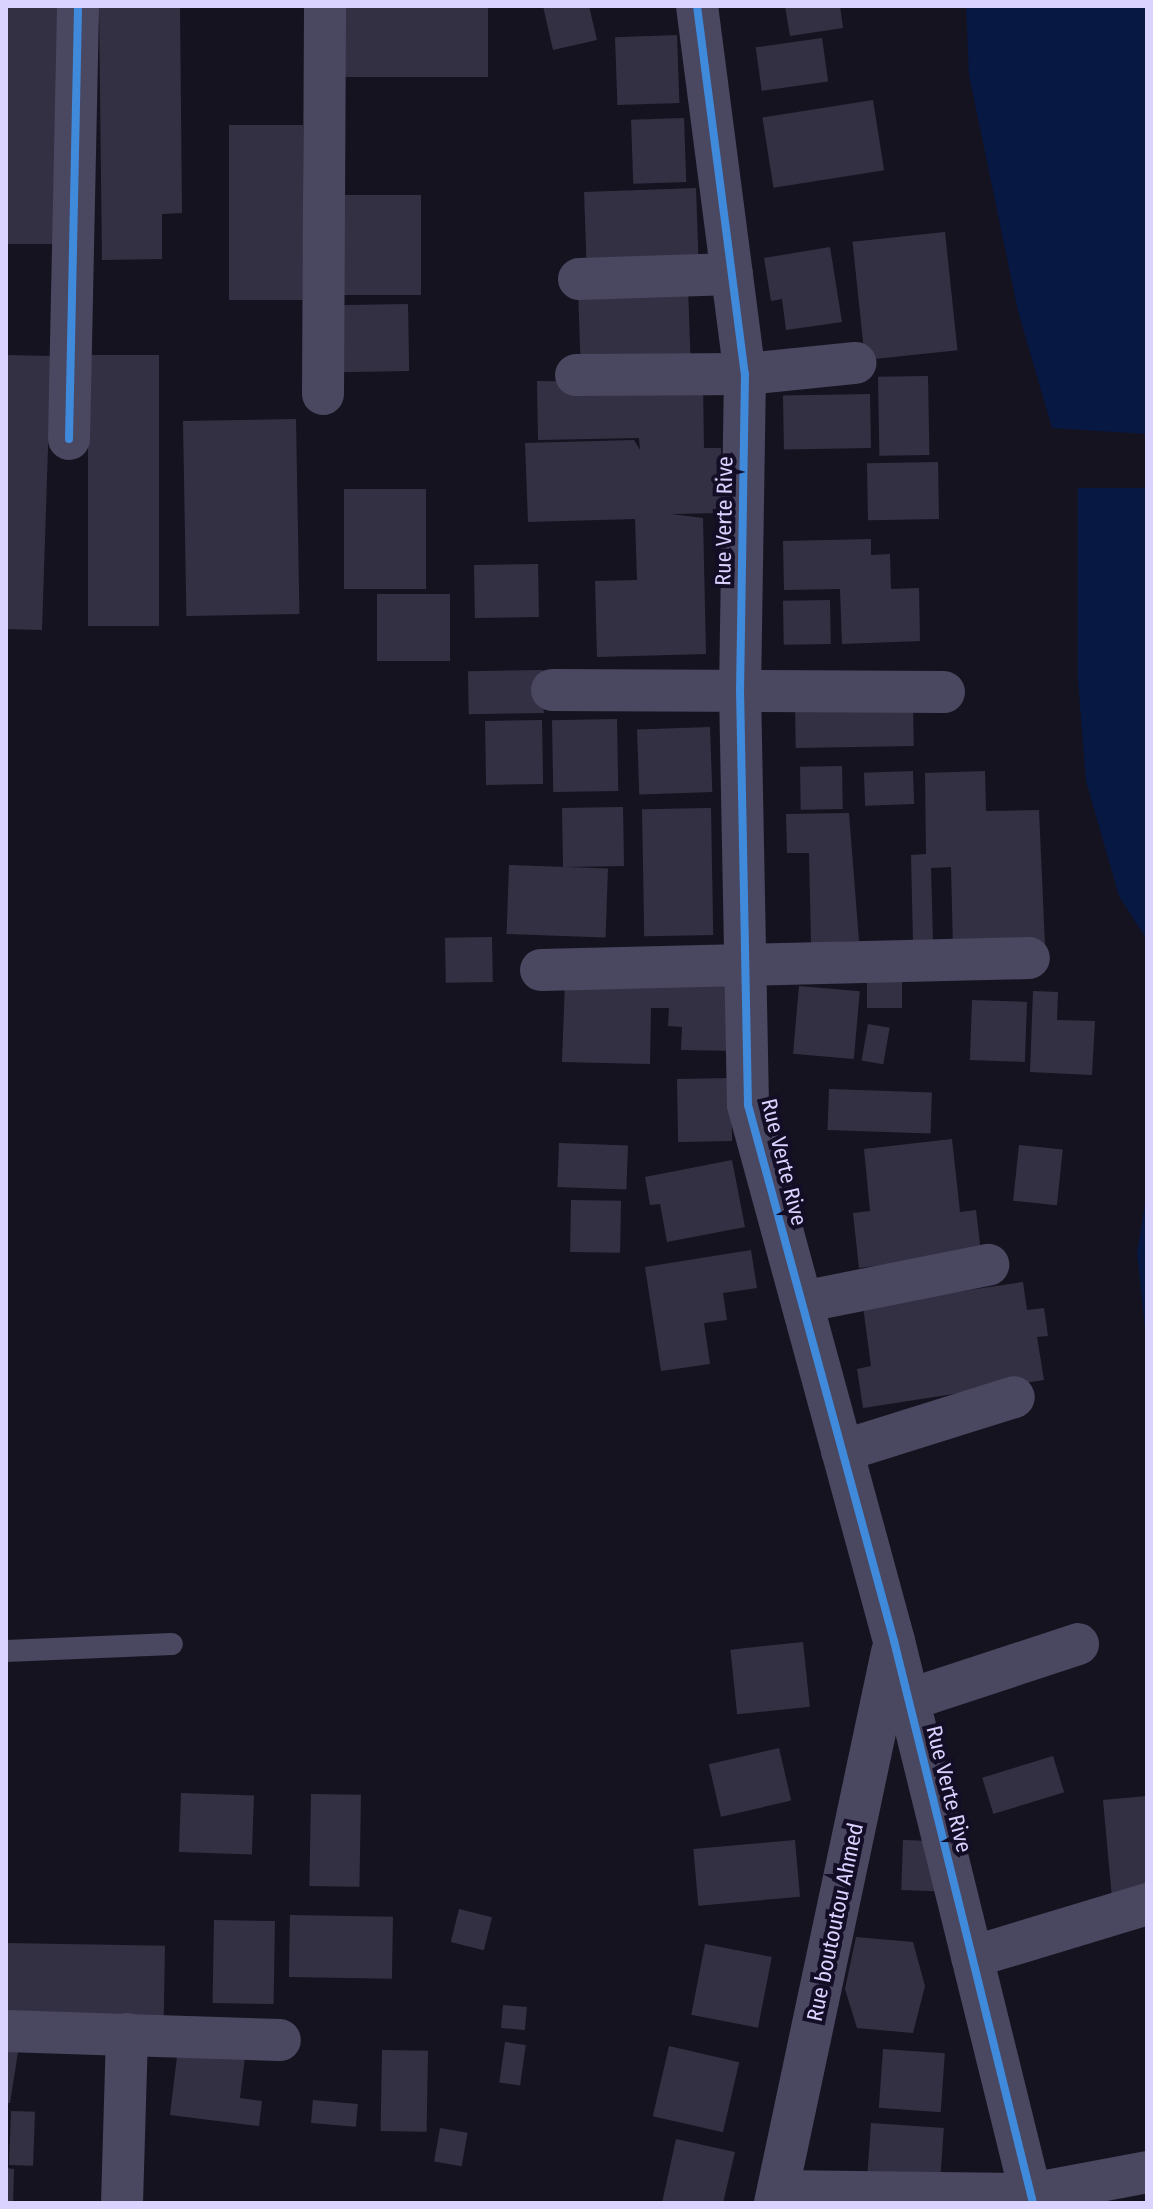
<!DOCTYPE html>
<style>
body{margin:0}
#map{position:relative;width:1153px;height:2209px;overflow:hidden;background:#161320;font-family:"Fira Sans Condensed",sans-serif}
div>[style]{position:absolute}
.water>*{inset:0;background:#071843}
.building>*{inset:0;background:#343043;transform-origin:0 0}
.lane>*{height:22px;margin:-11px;padding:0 11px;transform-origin:11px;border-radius:11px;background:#4a4761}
.street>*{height:42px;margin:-21px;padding:0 21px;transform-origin:21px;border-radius:21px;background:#4a4761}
.cycleway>*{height:8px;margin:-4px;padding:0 4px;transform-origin:4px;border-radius:4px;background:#408adc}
span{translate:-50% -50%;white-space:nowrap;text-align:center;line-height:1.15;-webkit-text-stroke:8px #130d26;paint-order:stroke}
.street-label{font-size:22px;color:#dad2ff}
.frame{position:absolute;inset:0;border:8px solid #dad2ff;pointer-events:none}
</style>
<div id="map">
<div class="water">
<div style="clip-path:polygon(966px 6px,1147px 6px,1147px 434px,1052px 428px,1018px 311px,969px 75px)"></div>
<div style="clip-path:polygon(1078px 488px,1147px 488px,1147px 940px,1119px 896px,1086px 781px,1078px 680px)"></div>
<div style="clip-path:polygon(1147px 1191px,1147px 1348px,1137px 1253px)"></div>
</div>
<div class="building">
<div style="left:6px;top:6px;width:63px;height:238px"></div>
<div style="clip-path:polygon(99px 6px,180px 6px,182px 213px,162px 214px,162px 259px,102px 260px)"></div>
<div style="left:334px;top:6px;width:154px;height:71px"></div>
<div style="clip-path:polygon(543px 6px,589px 6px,597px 40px,553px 50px)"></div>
<div style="clip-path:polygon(785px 6px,840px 6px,843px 28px,790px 36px)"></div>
<div style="left:677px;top:35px;width:68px;height:62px;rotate:88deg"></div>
<div style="left:822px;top:38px;width:44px;height:67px;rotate:82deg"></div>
<div style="left:873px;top:100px;width:71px;height:112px;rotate:81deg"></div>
<div style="left:684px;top:118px;width:64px;height:53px;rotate:88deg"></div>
<div style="left:303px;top:125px;width:175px;height:74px;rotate:90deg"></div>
<div style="left:696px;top:188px;width:68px;height:112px;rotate:88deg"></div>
<div style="left:421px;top:195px;width:100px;height:84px;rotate:90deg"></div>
<div style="left:945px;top:232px;width:119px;height:93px;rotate:84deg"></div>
<div style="clip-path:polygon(830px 247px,842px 322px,786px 330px,782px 299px,771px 301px,764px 258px)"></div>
<div style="left:688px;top:287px;width:70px;height:110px;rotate:88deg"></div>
<div style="left:408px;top:304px;width:67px;height:73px;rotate:89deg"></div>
<div style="clip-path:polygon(6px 355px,51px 356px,42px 630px,6px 629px)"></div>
<div style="left:88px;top:355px;width:71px;height:271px"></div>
<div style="left:928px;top:376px;width:79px;height:50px;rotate:89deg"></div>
<div style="clip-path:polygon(537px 381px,703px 383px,704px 448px,721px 448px,722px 513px,671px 514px,703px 518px,706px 654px,597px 657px,595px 581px,637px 580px,635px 519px,528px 522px,525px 443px,634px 440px,640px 450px,639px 438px,538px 440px)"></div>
<div style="left:870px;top:394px;width:54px;height:87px;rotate:89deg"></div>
<div style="left:296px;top:419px;width:195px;height:113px;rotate:89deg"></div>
<div style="left:938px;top:462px;width:57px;height:71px;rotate:89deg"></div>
<div style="left:344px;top:489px;width:82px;height:100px"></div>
<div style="clip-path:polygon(871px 539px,871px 555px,890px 554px,891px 589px,919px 588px,920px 641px,842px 644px,840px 589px,784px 590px,783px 541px)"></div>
<div style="left:538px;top:564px;width:53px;height:64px;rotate:89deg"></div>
<div style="left:377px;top:594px;width:73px;height:67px"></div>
<div style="left:830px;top:600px;width:44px;height:47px;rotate:89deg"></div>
<div style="left:543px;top:670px;width:43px;height:75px;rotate:89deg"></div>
<div style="left:913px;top:705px;width:41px;height:118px;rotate:89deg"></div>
<div style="left:617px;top:719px;width:72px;height:65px;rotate:89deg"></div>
<div style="left:542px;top:720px;width:64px;height:57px;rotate:89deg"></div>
<div style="left:710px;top:727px;width:65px;height:73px;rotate:88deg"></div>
<div style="left:842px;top:766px;width:43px;height:42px;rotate:89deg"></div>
<div style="left:913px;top:771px;width:33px;height:49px;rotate:88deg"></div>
<div style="clip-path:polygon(985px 771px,986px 811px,1039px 810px,1045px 946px,953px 949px,951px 867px,931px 868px,933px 941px,913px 942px,911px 855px,926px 854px,925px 773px)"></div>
<div style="left:623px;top:807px;width:59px;height:61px;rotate:89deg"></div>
<div style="left:711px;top:808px;width:127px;height:69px;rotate:89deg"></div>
<div style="clip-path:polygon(849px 813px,859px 941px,811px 943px,809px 853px,787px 853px,786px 814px)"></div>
<div style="left:509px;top:865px;width:99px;height:69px;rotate:2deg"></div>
<div style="left:492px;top:937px;width:45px;height:47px;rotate:89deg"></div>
<div style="clip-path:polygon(565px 982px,744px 984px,742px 1051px,681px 1050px,682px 1027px,668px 1026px,669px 1008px,651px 1008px,650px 1064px,562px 1062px)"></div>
<div style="left:867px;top:982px;width:35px;height:26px"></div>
<div style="left:799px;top:986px;width:61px;height:68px;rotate:5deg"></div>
<div style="clip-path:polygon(1033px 991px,1058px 992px,1057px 1020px,1095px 1021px,1092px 1075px,1030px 1072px)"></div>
<div style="left:972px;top:1000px;width:55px;height:60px;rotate:2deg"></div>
<div style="left:868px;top:1024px;width:22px;height:37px;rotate:10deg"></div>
<div style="left:731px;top:1078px;width:63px;height:54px;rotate:89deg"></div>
<div style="left:829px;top:1089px;width:103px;height:41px;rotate:2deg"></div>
<div style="clip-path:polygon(952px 1139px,960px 1212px,976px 1210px,981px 1253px,859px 1268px,853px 1213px,870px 1211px,864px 1149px)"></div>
<div style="left:559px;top:1143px;width:69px;height:44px;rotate:2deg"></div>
<div style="left:1019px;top:1145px;width:44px;height:56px;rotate:6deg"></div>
<div style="clip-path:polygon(732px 1160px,745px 1227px,667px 1242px,660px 1204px,650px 1205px,645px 1177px)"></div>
<div style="left:571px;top:1200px;width:50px;height:52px;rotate:1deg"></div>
<div style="clip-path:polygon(751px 1250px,757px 1288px,723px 1293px,727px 1320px,704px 1323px,710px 1364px,661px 1371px,645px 1267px)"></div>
<div style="clip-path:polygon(1023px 1282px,1027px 1310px,1044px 1308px,1048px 1336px,1037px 1337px,1044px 1380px,863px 1408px,857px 1369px,871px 1366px,863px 1306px)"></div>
<div style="left:803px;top:1642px;width:65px;height:73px;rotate:84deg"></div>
<div style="left:779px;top:1748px;width:54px;height:72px;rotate:77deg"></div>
<div style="left:1053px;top:1756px;width:38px;height:74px;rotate:73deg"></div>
<div style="left:181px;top:1793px;width:73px;height:59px;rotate:2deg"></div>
<div style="left:311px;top:1794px;width:50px;height:92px;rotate:1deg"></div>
<div style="clip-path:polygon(1147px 1796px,1147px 1894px,1112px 1898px,1103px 1800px)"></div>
<div style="left:795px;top:1840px;width:57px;height:102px;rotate:85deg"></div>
<div style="left:903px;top:1840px;width:35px;height:50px;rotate:2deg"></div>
<div style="left:459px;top:1909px;width:34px;height:34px;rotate:14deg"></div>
<div style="left:290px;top:1915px;width:103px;height:62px;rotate:1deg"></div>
<div style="left:214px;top:1920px;width:61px;height:83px;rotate:1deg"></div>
<div style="clip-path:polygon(856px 1937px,913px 1942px,925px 1986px,913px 2033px,857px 2028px,845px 1989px)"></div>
<div style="left:6px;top:1943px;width:159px;height:71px;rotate:1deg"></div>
<div style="left:705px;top:1944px;width:68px;height:72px;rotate:11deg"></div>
<div style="left:503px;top:2005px;width:24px;height:23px;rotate:5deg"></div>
<div style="left:505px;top:2042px;width:21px;height:41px;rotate:8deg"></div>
<div style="left:669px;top:2046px;width:72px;height:72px;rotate:13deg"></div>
<div style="clip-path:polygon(178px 2048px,245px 2056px,240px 2098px,262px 2101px,259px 2126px,170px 2115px)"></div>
<div style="left:883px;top:2049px;width:62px;height:59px;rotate:4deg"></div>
<div style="left:382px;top:2050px;width:46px;height:81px;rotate:1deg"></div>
<div style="clip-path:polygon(6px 2051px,18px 2052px,10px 2103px,6px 2103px)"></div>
<div style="left:313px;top:2100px;width:45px;height:23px;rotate:5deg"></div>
<div style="left:11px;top:2111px;width:24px;height:54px;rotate:2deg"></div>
<div style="left:871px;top:2123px;width:73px;height:51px;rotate:4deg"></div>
<div style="left:440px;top:2128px;width:28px;height:34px;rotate:10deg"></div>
<div style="clip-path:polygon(676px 2139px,735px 2152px,723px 2203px,662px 2203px)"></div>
<div style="clip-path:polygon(6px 2168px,14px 2169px,13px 2203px,6px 2203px)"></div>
</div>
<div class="lane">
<div style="left:6px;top:1651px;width:166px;rotate:-2.4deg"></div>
</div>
<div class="street">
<div style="left:697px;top:6px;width:371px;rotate:82.6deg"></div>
<div style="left:745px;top:374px;width:315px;rotate:90.9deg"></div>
<div style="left:740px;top:689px;width:416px;rotate:88.9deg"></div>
<div style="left:748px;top:1105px;width:556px;rotate:74.76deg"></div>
<div style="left:894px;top:1641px;width:579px;rotate:76.11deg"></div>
<div style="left:579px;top:279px;width:153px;rotate:-1.9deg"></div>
<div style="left:576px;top:375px;width:169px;rotate:-0.3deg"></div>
<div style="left:745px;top:374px;width:111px;rotate:-5.7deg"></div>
<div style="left:323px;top:394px;width:388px;rotate:-89.7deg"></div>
<div style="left:69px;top:439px;width:433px;rotate:-88.8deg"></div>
<div style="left:552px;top:690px;width:392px;rotate:0.3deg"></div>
<div style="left:541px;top:970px;width:488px;rotate:-1.4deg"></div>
<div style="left:802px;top:1302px;width:190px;rotate:-11.3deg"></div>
<div style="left:842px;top:1451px;width:180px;rotate:-17.4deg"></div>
<div style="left:908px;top:1700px;width:179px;rotate:-18.2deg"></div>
<div style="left:972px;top:1957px;width:183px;rotate:-16.8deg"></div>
<div style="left:6px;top:2031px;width:274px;rotate:1.9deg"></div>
<div style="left:778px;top:2191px;width:253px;rotate:0.7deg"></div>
<div style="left:1031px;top:2194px;width:118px;rotate:-10.7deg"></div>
<div style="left:122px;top:2203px;width:169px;rotate:-88.3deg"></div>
<div style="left:775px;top:2203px;width:563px;rotate:-78.01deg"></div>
</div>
<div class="cycleway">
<div style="left:697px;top:6px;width:371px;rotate:82.6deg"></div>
<div style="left:745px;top:374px;width:315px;rotate:90.9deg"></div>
<div style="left:740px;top:689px;width:416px;rotate:88.9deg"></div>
<div style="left:748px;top:1105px;width:556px;rotate:74.76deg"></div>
<div style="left:894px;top:1641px;width:579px;rotate:76.11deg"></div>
<div style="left:69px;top:439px;width:433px;rotate:-88.8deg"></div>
</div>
<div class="street-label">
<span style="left:724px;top:521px;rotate:-89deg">Rue Verte Rive</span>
<span style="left:784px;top:1162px;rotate:76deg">Rue Verte Rive</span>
<span style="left:949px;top:1789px;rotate:76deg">Rue Verte Rive</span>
<span style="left:835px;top:1922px;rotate:-78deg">Rue boutoutou Ahmed</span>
</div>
<div class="frame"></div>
</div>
